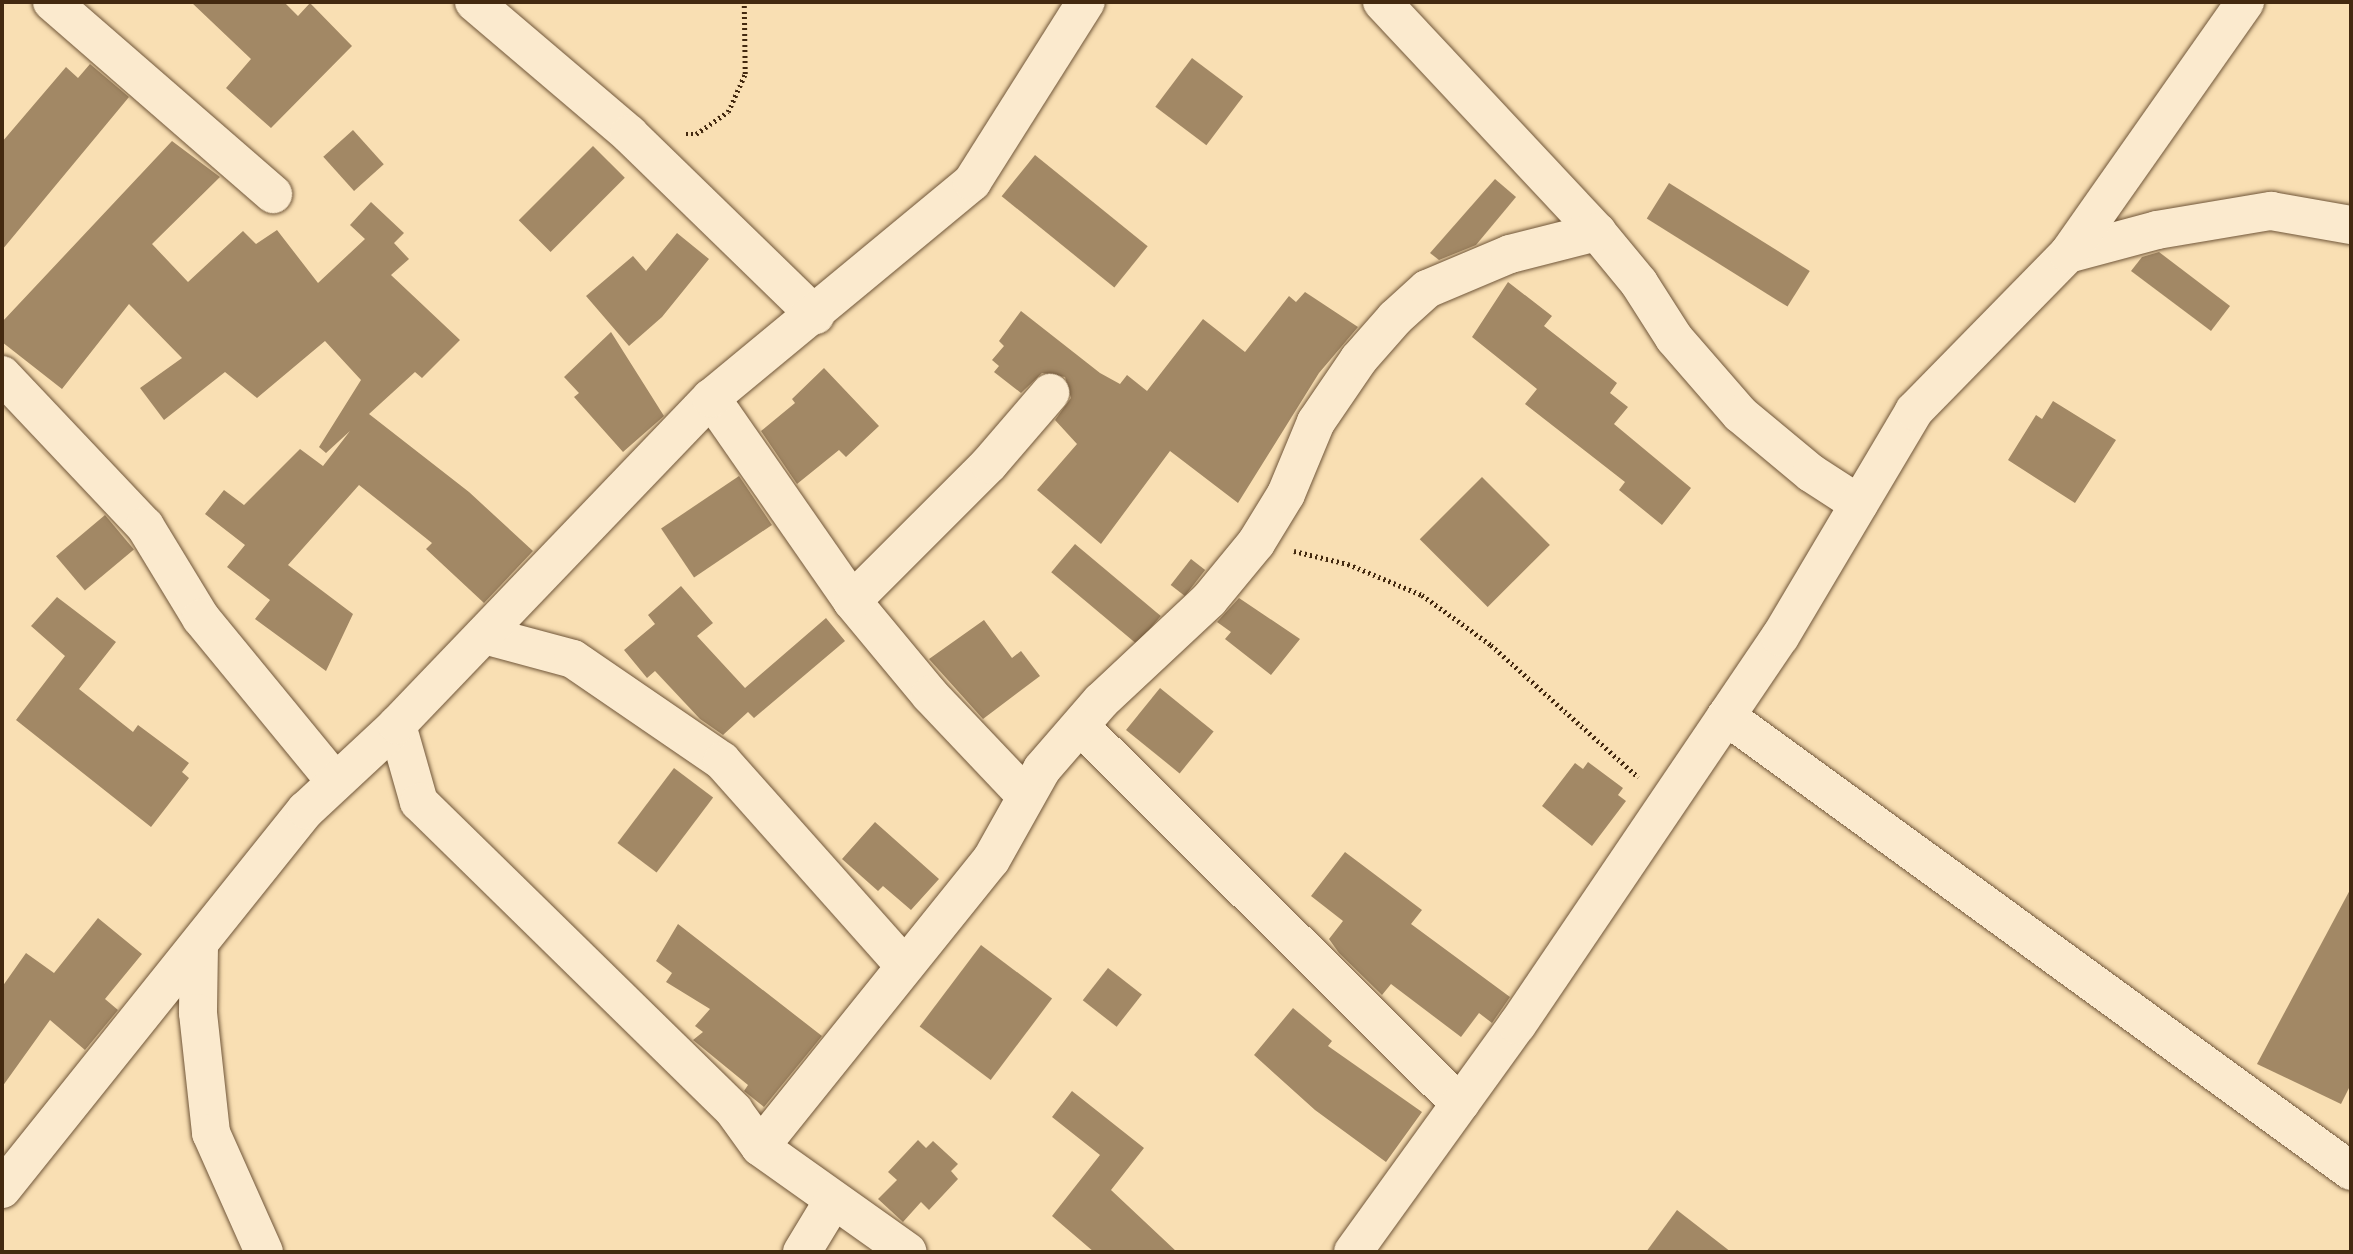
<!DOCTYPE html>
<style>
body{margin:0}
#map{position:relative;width:2353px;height:1254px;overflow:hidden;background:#f9dfb3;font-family:"Old Standard TT",serif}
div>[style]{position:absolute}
.building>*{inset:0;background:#a28865;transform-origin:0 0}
.path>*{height:4.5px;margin-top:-2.25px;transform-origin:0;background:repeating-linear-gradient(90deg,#432910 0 2px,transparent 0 5.5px)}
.roads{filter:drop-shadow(0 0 2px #705639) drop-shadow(0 0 2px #705639)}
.minor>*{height:38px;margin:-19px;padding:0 19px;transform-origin:19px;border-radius:19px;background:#fbeace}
span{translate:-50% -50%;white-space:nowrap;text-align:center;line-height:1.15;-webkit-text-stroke:5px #fbeace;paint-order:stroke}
.frame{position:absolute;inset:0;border:4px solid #432910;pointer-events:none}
</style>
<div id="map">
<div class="building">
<div style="clip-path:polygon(191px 2px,284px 2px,298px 16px,310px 3px,352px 46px,271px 128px,226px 88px,251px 59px)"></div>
<div style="left:1192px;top:58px;width:64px;height:61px;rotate:37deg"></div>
<div style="clip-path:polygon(90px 64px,129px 97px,2px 250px,2px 142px,66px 67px,78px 78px)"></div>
<div style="left:353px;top:130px;width:46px;height:40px;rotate:48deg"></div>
<div style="clip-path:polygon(172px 141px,220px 177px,152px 244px,188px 282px,243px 231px,256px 244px,277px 230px,318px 283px,365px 239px,350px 225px,371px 202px,404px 233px,394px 243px,409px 259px,391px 275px,460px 340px,422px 378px,415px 372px,369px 414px,469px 492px,533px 551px,484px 603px,426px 549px,432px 543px,359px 485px,288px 565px,353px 614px,326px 671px,255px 619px,270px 600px,227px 567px,245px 545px,205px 514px,224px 490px,244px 505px,300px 449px,323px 466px,350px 431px,326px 453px,319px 447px,361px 380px,325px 341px,257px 398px,225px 372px,164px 420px,140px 388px,182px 358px,129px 304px,62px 389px,2px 342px,2px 322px)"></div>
<div style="left:593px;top:146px;width:45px;height:105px;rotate:45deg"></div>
<div style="left:1035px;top:155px;width:145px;height:53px;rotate:39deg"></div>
<div style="clip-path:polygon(1495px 179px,1516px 197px,1476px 245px,1439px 260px,1430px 253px)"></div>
<div style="left:1669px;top:183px;width:166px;height:42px;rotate:32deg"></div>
<div style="clip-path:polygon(677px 233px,709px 259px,662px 317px,629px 346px,586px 296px,633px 256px,646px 271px)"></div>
<div style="clip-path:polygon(2159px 252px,2230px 306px,2211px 331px,2131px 271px,2142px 257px)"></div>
<div style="clip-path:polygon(1508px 282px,1552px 316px,1544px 326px,1617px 383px,1610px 393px,1628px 407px,1614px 424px,1691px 488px,1662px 525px,1619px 490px,1625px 482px,1525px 404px,1537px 389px,1472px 337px)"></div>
<div style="clip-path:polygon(1305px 292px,1358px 327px,1319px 373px,1238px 503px,1170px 451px,1101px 544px,1037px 490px,1077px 444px,1055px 420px,1071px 398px,1065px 377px,1042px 373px,1021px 393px,994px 372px,999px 366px,992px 360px,1004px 346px,999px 341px,1021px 311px,1100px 373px,1120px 384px,1127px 375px,1147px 391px,1203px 319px,1245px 352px,1289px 296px,1296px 302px)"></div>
<div style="clip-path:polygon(611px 332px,664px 416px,623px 452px,574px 397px,579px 393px,564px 377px)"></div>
<div style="clip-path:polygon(824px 368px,879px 426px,846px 457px,839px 450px,797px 484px,761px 431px,795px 403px,792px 399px)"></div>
<div style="clip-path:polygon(2053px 401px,2116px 440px,2075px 503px,2008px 460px,2036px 415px,2042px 419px)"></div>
<div style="left:739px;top:476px;width:59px;height:94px;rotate:56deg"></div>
<div style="left:1482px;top:477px;width:96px;height:88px;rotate:45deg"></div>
<div style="left:105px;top:515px;width:45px;height:64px;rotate:50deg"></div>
<div style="left:1075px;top:544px;width:112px;height:37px;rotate:40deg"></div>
<div style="left:1191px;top:559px;width:18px;height:33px;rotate:38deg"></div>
<div style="clip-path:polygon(681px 586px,713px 623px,697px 636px,745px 688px,826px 618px,845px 641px,754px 718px,748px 712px,723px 735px,700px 719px,655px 671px,647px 678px,624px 650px,655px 624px,648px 615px)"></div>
<div style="clip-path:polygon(57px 597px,116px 642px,79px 689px,133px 732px,138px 725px,189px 763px,182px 772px,189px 778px,151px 827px,16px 720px,65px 656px,31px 626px)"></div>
<div style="clip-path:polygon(1239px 598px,1300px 639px,1271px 675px,1225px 639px,1231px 632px,1217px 622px)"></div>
<div style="clip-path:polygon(984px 620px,1012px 658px,1021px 651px,1040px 676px,983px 719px,929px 659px)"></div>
<div style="left:1160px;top:688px;width:69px;height:54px;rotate:39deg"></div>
<div style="clip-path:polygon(1588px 762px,1623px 788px,1618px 795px,1626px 801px,1592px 846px,1542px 806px,1575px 763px,1583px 769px)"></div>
<div style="left:674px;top:768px;width:49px;height:94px;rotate:37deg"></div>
<div style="clip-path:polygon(875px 822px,939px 879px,911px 910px,883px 886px,878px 891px,842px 859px)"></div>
<div style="clip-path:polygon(1345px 852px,1422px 910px,1411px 924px,1510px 997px,1492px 1023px,1479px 1013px,1461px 1037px,1391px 984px,1382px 995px,1339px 953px,1329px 939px,1343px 921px,1311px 896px)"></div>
<div style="clip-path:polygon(2351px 888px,2351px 1084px,2341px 1104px,2257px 1064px)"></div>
<div style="clip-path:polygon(98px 918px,142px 954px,105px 999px,118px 1010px,85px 1050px,50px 1020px,2px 1087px,2px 987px,26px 953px,54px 973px)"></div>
<div style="clip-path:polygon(678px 924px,822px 1036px,764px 1107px,744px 1091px,748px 1085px,693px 1040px,703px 1032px,695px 1026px,710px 1009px,666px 982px,672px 973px,656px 961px)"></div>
<div style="left:981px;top:945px;width:89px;height:102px;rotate:37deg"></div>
<div style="left:1108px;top:968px;width:43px;height:41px;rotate:38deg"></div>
<div style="clip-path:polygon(1293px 1008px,1332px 1041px,1328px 1046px,1422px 1112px,1386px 1162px,1315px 1110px,1254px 1055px)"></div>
<div style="clip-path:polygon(1072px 1091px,1144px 1148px,1111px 1190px,1177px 1252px,1094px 1252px,1052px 1216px,1100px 1155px,1052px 1117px)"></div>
<div style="clip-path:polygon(918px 1140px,926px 1148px,933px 1141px,958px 1164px,951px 1171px,958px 1179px,929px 1210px,921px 1202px,903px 1222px,878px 1199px,897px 1180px,888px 1172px)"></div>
<div style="clip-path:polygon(1677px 1210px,1731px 1252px,1646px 1252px)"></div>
</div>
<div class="path">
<div style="left:686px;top:134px;width:10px"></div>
<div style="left:696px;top:134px;width:39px;rotate:-35deg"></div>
<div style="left:728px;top:112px;width:42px;rotate:-65.9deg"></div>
<div style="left:745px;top:74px;width:72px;rotate:-90.8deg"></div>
<div style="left:1294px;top:551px;width:56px;rotate:13.5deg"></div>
<div style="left:1348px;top:564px;width:80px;rotate:22.7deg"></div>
<div style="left:1422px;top:595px;width:85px;rotate:35.9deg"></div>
<div style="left:1491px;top:645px;width:198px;rotate:41.9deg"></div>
</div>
<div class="roads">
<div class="minor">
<div style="left:52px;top:2px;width:293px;rotate:41deg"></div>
<div style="left:474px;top:2px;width:204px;rotate:40.4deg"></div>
<div style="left:629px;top:134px;width:260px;rotate:44.2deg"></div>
<div style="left:1382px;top:2px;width:315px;rotate:46.9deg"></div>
<div style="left:1597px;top:232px;width:66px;rotate:50.5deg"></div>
<div style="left:1639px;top:283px;width:65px;rotate:57.5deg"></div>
<div style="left:1674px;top:338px;width:101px;rotate:49deg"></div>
<div style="left:1740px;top:414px;width:92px;rotate:39.7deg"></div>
<div style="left:1811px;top:473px;width:57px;rotate:32.9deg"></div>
<div style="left:2068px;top:254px;width:92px;rotate:-15.1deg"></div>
<div style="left:2157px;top:230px;width:116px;rotate:-9.5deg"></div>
<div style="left:2271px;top:211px;width:81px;rotate:9.9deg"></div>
<div style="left:2px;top:375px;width:208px;rotate:46.6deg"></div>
<div style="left:145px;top:526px;width:108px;rotate:58.7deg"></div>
<div style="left:201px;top:618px;width:210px;rotate:50.6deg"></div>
<div style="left:711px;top:398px;width:247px;rotate:55.2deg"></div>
<div style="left:852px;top:601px;width:122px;rotate:50.3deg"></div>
<div style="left:930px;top:695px;width:139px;rotate:46.5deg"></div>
<div style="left:852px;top:601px;width:194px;rotate:-45deg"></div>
<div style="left:989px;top:464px;width:94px;rotate:-49.3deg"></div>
<div style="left:484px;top:635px;width:92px;rotate:15.1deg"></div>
<div style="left:573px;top:659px;width:181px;rotate:34.4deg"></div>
<div style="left:722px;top:761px;width:273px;rotate:48.3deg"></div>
<div style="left:1726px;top:716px;width:773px;rotate:36.05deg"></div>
<div style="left:397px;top:725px;width:80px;rotate:74.1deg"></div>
<div style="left:419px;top:802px;width:441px;rotate:44.4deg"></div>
<div style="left:734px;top:1111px;width:44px;rotate:54.2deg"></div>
<div style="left:760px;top:1147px;width:181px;rotate:35.4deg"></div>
<div style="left:1080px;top:726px;width:536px;rotate:44.85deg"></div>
<div style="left:199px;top:946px;width:67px;rotate:90.9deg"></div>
<div style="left:198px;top:1013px;width:121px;rotate:83.8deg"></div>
<div style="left:211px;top:1133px;width:130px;rotate:66deg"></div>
<div style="left:760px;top:1147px;width:368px;rotate:-51.2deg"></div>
<div style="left:991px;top:860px;width:104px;rotate:-60.7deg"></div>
<div style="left:1042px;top:769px;width:90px;rotate:-49.1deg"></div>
<div style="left:1101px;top:701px;width:148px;rotate:-43.1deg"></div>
<div style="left:1209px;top:600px;width:74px;rotate:-50.5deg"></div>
<div style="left:1256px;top:543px;width:57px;rotate:-58.5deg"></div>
<div style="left:1286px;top:494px;width:78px;rotate:-67.4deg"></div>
<div style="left:1316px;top:422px;width:76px;rotate:-55.7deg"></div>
<div style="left:1359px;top:359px;width:55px;rotate:-48.7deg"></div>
<div style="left:1395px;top:318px;width:43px;rotate:-42.2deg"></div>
<div style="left:1427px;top:289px;width:90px;rotate:-22.9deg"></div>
<div style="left:1510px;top:254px;width:90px;rotate:-14.2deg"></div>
<div style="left:2px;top:1189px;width:486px;rotate:-51.3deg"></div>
<div style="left:306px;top:810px;width:125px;rotate:-43deg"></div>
<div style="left:397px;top:725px;width:453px;rotate:-46.2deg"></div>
<div style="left:711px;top:398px;width:339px;rotate:-39.6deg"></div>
<div style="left:972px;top:182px;width:213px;rotate:-57.7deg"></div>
<div style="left:802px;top:1252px;width:60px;rotate:-58.7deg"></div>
<div style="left:1353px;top:1252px;width:280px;rotate:-54.2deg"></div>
<div style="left:1517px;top:1025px;width:469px;rotate:-55.9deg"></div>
<div style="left:1780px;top:637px;width:263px;rotate:-59.3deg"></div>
<div style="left:1914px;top:411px;width:220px;rotate:-45.6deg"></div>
<div style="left:2068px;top:254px;width:308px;rotate:-54.9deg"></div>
</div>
</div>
<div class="frame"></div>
</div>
